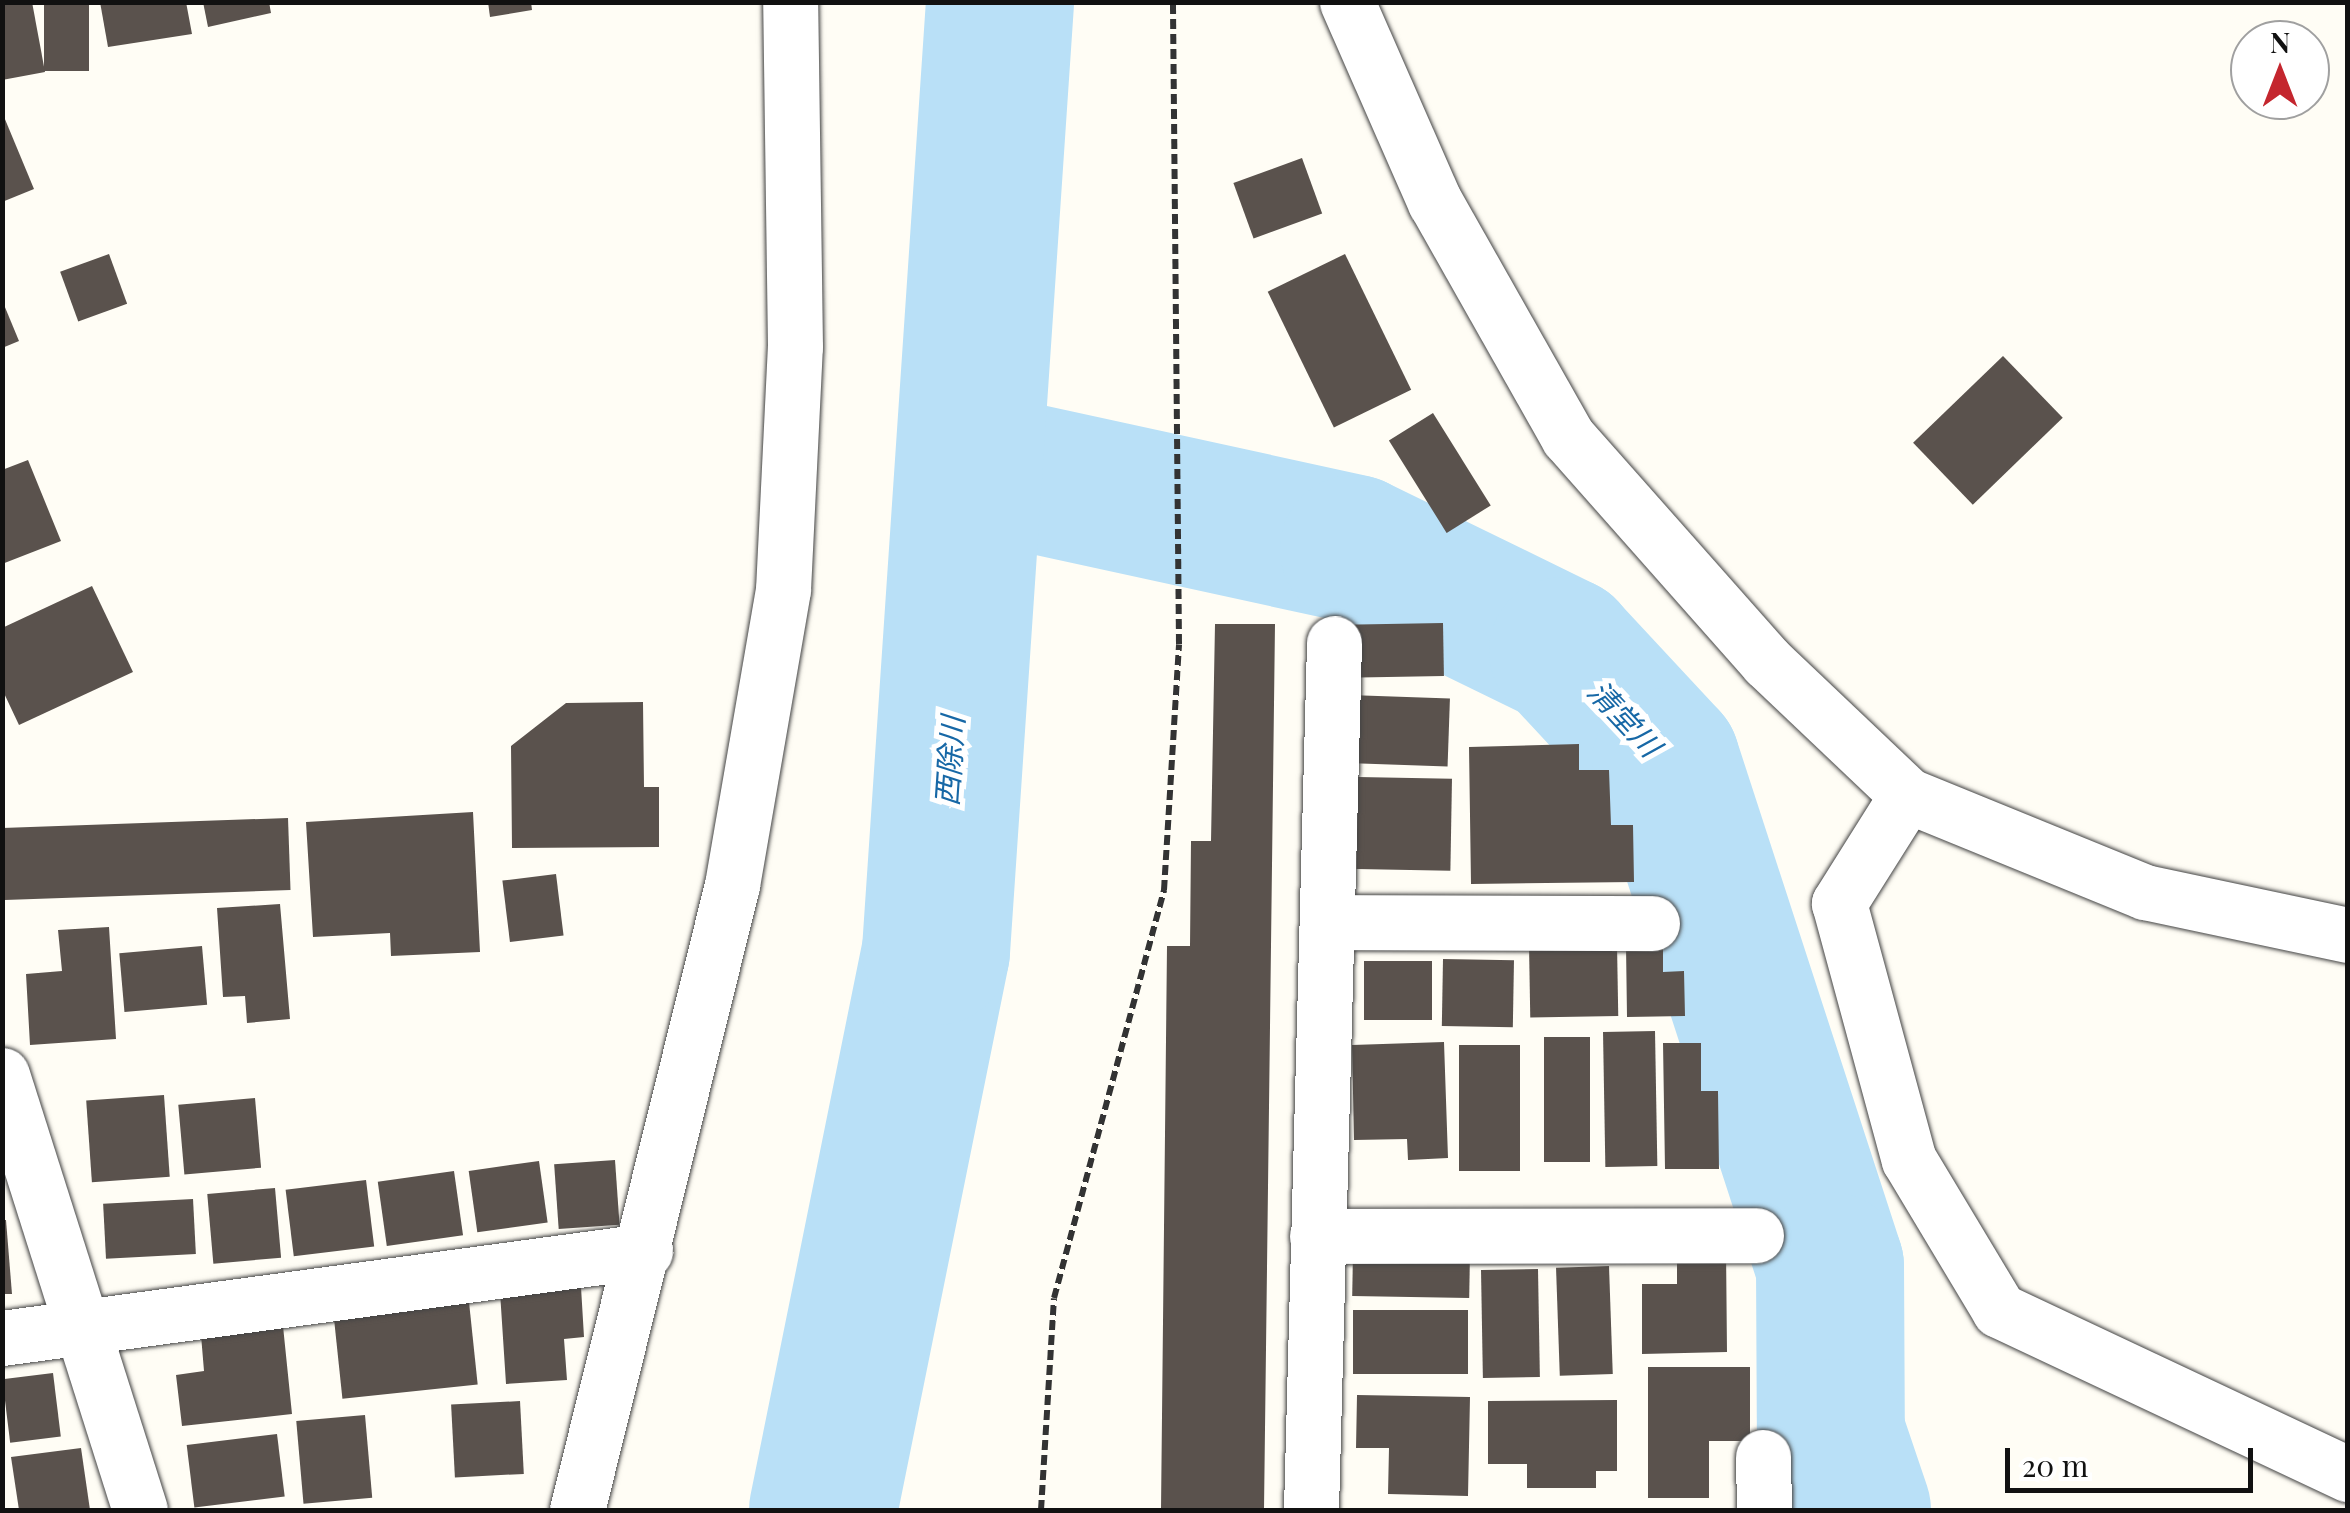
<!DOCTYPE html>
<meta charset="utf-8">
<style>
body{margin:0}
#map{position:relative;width:2350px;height:1513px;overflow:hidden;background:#fffdf5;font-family:"Playfair Display","Noto Sans JP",serif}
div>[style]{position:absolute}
.river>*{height:148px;margin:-74px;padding:0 74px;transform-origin:74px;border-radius:74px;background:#b9e0f7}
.building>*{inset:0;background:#5a524d;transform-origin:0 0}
.path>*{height:6px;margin-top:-3px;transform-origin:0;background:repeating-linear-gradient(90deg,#333 0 10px,transparent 0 15px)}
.roads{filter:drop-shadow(0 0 2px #444) drop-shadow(0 0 2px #444)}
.minor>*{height:55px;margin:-27.5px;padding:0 27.5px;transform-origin:27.5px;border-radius:27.5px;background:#fff}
.tertiary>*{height:55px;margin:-27.5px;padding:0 27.5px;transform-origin:27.5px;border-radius:27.5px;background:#fff}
span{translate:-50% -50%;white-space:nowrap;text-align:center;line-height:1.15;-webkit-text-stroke:10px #fff;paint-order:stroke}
.water-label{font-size:30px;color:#1768a6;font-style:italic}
.frame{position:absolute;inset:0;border:5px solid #111;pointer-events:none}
.north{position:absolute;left:2230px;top:20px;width:100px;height:100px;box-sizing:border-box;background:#fff;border:2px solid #a0a0a0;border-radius:50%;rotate:0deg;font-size:28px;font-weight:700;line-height:40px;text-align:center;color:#111}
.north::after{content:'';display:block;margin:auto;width:35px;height:45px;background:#c4262e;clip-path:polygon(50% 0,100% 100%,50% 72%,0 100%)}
.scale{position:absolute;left:2005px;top:1448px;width:248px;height:45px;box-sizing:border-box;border:5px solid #111;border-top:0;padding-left:12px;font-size:30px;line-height:35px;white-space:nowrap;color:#111;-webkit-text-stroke:8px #fff;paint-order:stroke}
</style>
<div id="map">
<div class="river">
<div style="left:970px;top:465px;width:393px;rotate:12.3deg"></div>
<div style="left:1354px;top:549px;width:233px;rotate:26deg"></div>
<div style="left:1563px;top:651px;width:151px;rotate:47.1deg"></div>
<div style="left:1666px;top:762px;width:530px;rotate:71.98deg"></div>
<div style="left:1830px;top:1266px;width:167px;rotate:89.7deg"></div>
<div style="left:1831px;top:1433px;width:81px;rotate:71.3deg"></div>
<div style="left:823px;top:1510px;width:570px;rotate:-78.57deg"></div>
<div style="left:936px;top:951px;width:951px;rotate:-86.14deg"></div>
</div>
<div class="building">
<div style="clip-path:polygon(2px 2px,32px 2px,45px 72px,2px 80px)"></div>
<div style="left:44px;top:2px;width:45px;height:69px"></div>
<div style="clip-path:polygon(100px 2px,186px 2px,192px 34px,108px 47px)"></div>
<div style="clip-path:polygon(203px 2px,269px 2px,271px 13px,208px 27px)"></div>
<div style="clip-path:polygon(488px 2px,531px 2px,532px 10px,490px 17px)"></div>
<div style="clip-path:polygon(2px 112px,34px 189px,2px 202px)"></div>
<div style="left:1302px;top:158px;width:59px;height:73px;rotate:70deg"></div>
<div style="left:109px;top:254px;width:53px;height:52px;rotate:70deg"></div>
<div style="left:1345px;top:254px;width:151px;height:86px;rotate:64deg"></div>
<div style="clip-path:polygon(2px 300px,19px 341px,2px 348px)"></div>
<div style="left:2003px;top:356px;width:86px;height:125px;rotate:46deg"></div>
<div style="left:1433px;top:413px;width:109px;height:52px;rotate:58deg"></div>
<div style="clip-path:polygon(28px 460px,61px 541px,2px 564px,2px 470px)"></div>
<div style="clip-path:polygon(92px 586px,133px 672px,19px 725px,2px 689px,2px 628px)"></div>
<div style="left:1443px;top:623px;width:53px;height:99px;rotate:89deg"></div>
<div style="clip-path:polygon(1215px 624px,1275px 624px,1264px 1510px,1161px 1510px,1167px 946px,1190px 946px,1191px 841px,1211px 841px)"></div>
<div style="left:1349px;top:695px;width:101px;height:68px;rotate:2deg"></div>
<div style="clip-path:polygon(643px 702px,644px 787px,659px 787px,659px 847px,512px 848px,511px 746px,566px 703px)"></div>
<div style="clip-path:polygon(1579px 744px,1579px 770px,1609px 770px,1611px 825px,1633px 825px,1634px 882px,1471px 884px,1469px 747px)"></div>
<div style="left:1358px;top:777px;width:94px;height:92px;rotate:1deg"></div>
<div style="clip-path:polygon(473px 812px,480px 952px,391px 956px,390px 933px,313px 937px,306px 822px)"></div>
<div style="left:288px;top:818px;width:72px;height:286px;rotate:88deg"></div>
<div style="left:556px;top:874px;width:62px;height:54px;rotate:83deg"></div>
<div style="clip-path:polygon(280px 904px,290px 1019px,247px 1023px,245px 996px,223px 997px,217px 908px)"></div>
<div style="clip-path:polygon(109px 927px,116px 1039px,30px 1045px,26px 974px,62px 971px,58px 930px)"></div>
<div style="left:1617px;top:944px;width:72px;height:88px;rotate:89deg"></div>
<div style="clip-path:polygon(1663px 945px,1663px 972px,1684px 971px,1685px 1016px,1627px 1017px,1626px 946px)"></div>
<div style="left:202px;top:946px;width:59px;height:83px;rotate:85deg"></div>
<div style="left:1443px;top:959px;width:71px;height:67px;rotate:1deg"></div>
<div style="left:1364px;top:961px;width:68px;height:59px"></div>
<div style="left:1655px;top:1031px;width:135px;height:52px;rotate:89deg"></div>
<div style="left:1590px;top:1037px;width:125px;height:46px;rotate:90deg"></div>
<div style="clip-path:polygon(1444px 1042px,1448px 1158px,1408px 1160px,1407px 1139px,1354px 1140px,1352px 1045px)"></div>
<div style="clip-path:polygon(1663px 1043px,1701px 1043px,1701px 1091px,1718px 1091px,1719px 1169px,1665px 1169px)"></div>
<div style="left:1459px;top:1045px;width:61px;height:126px"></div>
<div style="left:164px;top:1095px;width:82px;height:78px;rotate:86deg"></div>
<div style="left:255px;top:1098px;width:70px;height:77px;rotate:85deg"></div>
<div style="left:615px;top:1160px;width:65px;height:61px;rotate:86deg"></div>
<div style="left:539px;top:1161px;width:62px;height:71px;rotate:82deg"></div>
<div style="left:454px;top:1171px;width:65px;height:77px;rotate:82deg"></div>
<div style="left:366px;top:1180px;width:67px;height:81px;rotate:83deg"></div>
<div style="left:275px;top:1188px;width:70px;height:68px;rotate:85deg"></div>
<div style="left:193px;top:1199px;width:55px;height:90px;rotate:87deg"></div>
<div style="clip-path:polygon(2px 1220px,6px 1220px,12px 1294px,2px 1294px)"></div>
<div style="clip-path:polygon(1677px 1248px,1726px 1248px,1727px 1352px,1642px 1354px,1642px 1284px,1677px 1284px)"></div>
<div style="left:1353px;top:1251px;width:117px;height:45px;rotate:1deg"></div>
<div style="left:1609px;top:1266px;width:108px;height:53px;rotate:88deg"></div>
<div style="left:1538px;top:1269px;width:108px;height:57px;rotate:89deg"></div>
<div style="clip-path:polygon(581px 1287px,584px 1337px,564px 1339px,567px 1380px,506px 1384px,500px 1292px)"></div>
<div style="left:469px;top:1302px;width:83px;height:136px;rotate:84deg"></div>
<div style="left:1468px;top:1310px;width:64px;height:115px;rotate:90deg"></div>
<div style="clip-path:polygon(283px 1326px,292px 1414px,182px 1426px,176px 1375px,204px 1371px,201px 1335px)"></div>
<div style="clip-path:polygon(1648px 1367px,1750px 1367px,1750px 1441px,1709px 1441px,1709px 1498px,1648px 1498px)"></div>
<div style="left:53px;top:1373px;width:64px;height:51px;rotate:83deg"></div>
<div style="clip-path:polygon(1357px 1395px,1470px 1397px,1468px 1496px,1388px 1494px,1389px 1448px,1356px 1448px)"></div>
<div style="clip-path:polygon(1617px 1400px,1617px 1471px,1596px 1471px,1596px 1488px,1527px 1488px,1527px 1464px,1488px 1464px,1488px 1401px)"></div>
<div style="left:520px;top:1401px;width:73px;height:69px;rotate:87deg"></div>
<div style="left:365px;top:1415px;width:83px;height:69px;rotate:85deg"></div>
<div style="left:277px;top:1434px;width:63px;height:91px;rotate:83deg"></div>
<div style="clip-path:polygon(81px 1448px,90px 1510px,19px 1510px,11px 1457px)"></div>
</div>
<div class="path">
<div style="left:1041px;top:1510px;width:212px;rotate:-86.5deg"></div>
<div style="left:1054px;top:1298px;width:423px;rotate:-74.9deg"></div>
<div style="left:1164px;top:890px;width:246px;rotate:-86.5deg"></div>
<div style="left:1179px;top:644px;width:642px;rotate:-90.54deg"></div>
</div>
<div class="roads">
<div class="minor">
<div style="left:1907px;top:795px;width:128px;rotate:122.2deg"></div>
<div style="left:1839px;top:903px;width:266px;rotate:74.8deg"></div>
<div style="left:1909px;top:1160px;width:175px;rotate:59deg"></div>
<div style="left:1999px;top:1310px;width:386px;rotate:25.2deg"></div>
<div style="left:1327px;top:922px;width:325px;rotate:0.2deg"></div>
<div style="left:2px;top:1075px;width:456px;rotate:72.4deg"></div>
<div style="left:1317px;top:1236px;width:439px;rotate:-0.1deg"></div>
<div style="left:2px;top:1338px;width:649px;rotate:-7.71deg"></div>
<div style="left:1763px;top:1457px;width:53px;rotate:88.9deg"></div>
<div style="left:577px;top:1510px;width:644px;rotate:-76.07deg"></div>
<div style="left:732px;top:885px;width:299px;rotate:-80.2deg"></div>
<div style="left:783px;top:590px;width:243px;rotate:-87.2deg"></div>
<div style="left:795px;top:347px;width:345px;rotate:-90.8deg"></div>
<div style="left:1311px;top:1510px;width:867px;rotate:-88.48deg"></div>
</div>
<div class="tertiary">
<div style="left:1347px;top:2px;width:219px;rotate:66.3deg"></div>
<div style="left:1435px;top:202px;width:270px;rotate:60.5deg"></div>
<div style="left:1568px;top:437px;width:300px;rotate:48.5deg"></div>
<div style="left:1767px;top:662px;width:193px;rotate:43.5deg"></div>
<div style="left:1907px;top:795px;width:257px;rotate:22.2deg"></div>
<div style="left:2145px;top:892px;width:208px;rotate:12deg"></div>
</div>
</div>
<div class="water-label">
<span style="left:1625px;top:718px;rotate:47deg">清堂川</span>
<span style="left:949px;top:761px;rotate:-86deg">西除川</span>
</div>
<div class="frame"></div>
<div class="north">N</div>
<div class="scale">20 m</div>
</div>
